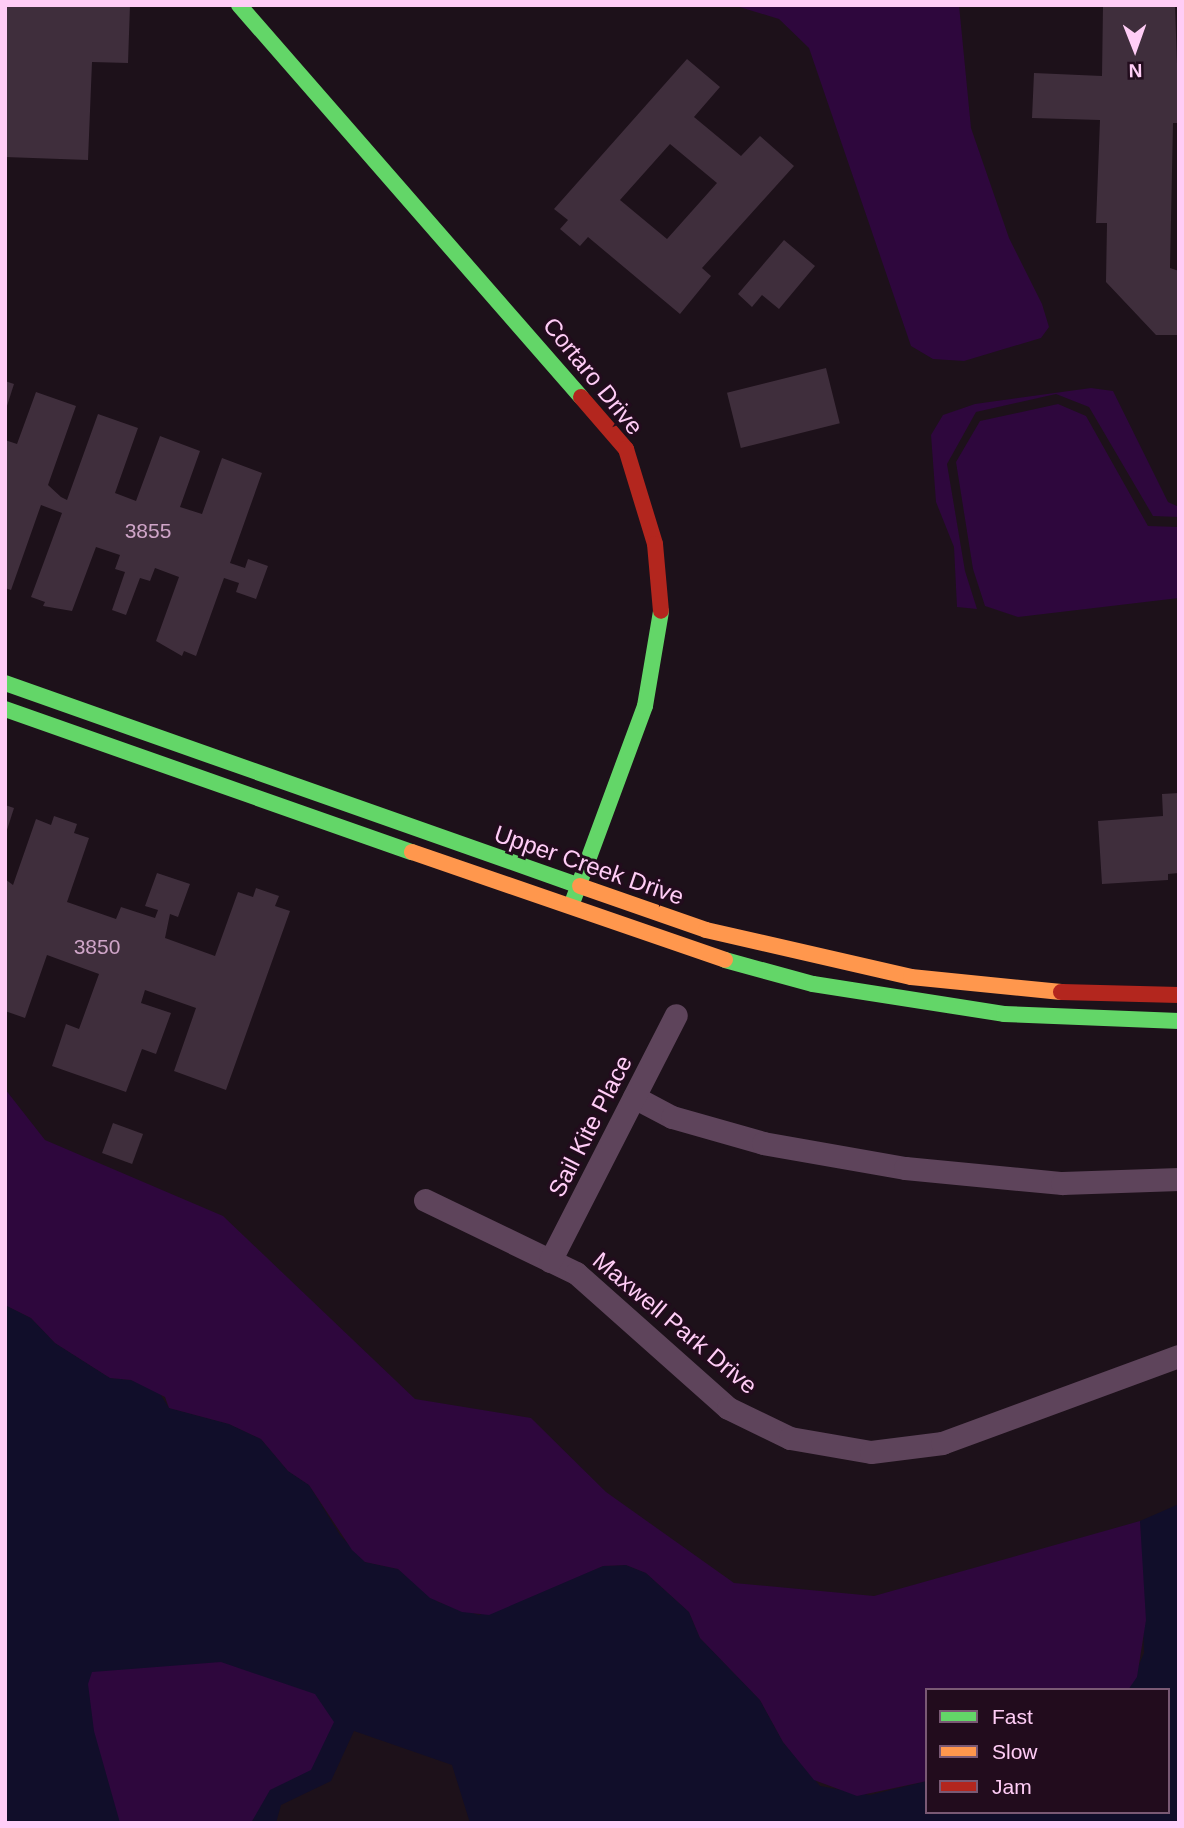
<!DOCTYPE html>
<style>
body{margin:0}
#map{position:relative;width:1184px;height:1828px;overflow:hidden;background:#1d111a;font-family:Helvetica,sans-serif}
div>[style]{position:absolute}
.green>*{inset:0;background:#110e2a}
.water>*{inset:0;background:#2e073d}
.building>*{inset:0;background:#3f2e3c;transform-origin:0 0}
.street>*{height:23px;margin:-11.5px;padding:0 11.5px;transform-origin:11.5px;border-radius:11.5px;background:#5e445b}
.fast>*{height:16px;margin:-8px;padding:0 8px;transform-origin:8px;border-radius:8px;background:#63d668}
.slow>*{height:16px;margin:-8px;padding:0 8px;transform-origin:8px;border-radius:8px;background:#ff974d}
.jam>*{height:16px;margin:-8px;padding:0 8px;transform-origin:8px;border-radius:8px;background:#b3261e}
span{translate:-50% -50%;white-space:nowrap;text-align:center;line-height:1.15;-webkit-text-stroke:6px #220c1d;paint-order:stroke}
.number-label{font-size:21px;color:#cfa5c8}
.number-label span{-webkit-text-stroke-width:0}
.street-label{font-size:24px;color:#ffcdf6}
.frame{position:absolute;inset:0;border:7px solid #ffcdf6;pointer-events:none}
.legend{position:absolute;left:925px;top:1688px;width:245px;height:126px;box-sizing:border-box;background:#220c1d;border:2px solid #7a5974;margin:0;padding:9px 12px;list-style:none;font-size:21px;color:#ffcdf6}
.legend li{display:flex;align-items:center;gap:14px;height:35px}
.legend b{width:35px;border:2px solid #7a5974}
.north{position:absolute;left:1100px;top:14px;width:70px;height:70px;-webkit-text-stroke:5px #220c1d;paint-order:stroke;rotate:179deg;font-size:19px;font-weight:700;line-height:28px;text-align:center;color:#ffcdf6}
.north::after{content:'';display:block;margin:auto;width:24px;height:32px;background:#ffcdf6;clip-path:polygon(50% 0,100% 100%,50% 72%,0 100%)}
</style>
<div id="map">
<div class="green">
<div style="clip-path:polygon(5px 1305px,31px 1318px,55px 1343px,110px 1378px,131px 1380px,159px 1392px,169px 1408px,229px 1424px,261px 1439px,288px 1471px,309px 1485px,340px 1535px,365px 1562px,398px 1569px,438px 1602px,479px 1615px,603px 1566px,626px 1565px,646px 1573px,689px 1612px,700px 1638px,760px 1700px,783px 1742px,820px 1786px,870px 1795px,927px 1781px,927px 1812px,1168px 1812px,1168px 1690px,1128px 1690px,1144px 1653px,1140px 1521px,1179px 1504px,1179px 1823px,470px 1823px,452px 1765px,354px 1731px,331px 1781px,281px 1805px,276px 1823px,5px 1823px)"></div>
</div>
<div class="water">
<div style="clip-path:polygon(733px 5px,959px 5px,971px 128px,1009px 238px,1042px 304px,1049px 327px,1041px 338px,964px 361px,933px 359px,911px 346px,809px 48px,779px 19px)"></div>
<div style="clip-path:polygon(1091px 388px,1113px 391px,1168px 502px,1179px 507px,1179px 517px,1153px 516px,1089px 407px,1056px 394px,976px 412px,947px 464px,965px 571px,977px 609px,957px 607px,954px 547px,936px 502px,931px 435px,943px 415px,975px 404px)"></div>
<div style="clip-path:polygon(1058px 404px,1086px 416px,1148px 526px,1179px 527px,1179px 598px,1018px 617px,985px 606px,973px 569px,956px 462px,980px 421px)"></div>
<div style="clip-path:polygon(5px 1089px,45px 1140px,223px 1216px,415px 1399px,531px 1418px,606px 1492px,734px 1583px,874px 1596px,1140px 1521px,1146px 1620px,1137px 1677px,1128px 1690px,927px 1690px,927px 1781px,857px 1796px,814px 1780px,783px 1742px,760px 1700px,700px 1638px,689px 1612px,646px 1573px,626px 1565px,603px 1566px,489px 1615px,462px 1612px,430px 1598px,398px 1569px,365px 1562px,352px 1550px,309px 1485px,288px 1471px,261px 1439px,229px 1424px,169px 1408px,165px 1397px,131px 1380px,110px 1378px,55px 1343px,31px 1318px,5px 1305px)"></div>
<div style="clip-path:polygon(221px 1662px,315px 1694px,334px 1722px,311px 1770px,270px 1790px,251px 1823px,120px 1823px,94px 1731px,88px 1684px,92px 1672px)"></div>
</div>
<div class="building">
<div style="clip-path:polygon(5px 5px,130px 5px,128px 63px,92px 62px,88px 160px,5px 157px)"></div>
<div style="clip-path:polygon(1103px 5px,1175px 5px,1179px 123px,1173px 123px,1170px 268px,1179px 271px,1179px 335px,1156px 335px,1106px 282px,1107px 223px,1096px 223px,1100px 120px,1032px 118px,1034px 73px,1102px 76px)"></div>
<div style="clip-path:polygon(evenodd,687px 59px,720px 87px,694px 117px,741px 156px,760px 136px,794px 166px,702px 268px,711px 276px,680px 314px,588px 237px,580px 246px,560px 229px,568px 220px,554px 209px,687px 59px,670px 144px,717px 183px,667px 239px,620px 200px,670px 144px)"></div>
<div style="clip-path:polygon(784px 240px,815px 266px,779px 309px,762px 295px,752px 307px,738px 294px)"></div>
<div style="left:826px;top:368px;width:57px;height:102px;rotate:76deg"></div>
<div style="clip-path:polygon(5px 381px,14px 384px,6px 409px,5px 409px)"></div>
<div style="clip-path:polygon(36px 392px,76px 406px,48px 485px,61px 497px,67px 500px,98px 414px,138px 428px,115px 493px,136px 501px,160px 436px,200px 451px,180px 507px,202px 514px,222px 458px,262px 473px,230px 563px,245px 568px,248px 559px,268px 566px,256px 599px,236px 592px,239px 583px,224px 578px,196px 656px,184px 651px,182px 656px,156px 641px,179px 577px,155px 568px,150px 581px,140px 578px,126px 615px,112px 610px,125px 572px,115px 569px,120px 555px,96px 547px,72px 611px,43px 606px,45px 602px,31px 597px,62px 513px,41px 505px,11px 590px,5px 588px,5px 440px,17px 444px)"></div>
<div style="clip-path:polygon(1179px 793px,1179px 873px,1168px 874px,1168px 880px,1102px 884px,1098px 821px,1163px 816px,1162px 794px)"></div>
<div style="clip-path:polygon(5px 805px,14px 808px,6px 833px,5px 833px)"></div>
<div style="clip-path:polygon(54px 816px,77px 824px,74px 833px,89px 838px,67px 902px,116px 919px,121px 907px,155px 918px,158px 910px,145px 906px,157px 873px,190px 884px,178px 917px,170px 914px,165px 938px,215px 956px,238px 892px,253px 897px,256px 888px,279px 896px,275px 906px,290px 911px,226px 1090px,174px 1071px,196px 1008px,145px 990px,141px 1003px,171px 1013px,156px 1054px,142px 1049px,126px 1092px,52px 1066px,66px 1024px,79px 1029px,99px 974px,47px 955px,25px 1018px,5px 1011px,5px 879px,13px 885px,36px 819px,51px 825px)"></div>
<div style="left:113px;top:1123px;width:32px;height:32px;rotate:20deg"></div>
</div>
<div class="street">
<div style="left:634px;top:1097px;width:43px;rotate:27.8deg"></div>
<div style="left:672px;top:1117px;width:95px;rotate:15.9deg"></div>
<div style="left:763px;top:1143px;width:144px;rotate:10deg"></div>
<div style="left:905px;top:1168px;width:158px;rotate:5.5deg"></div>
<div style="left:1062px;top:1183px;width:117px;rotate:-2deg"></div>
<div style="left:425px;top:1200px;width:168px;rotate:25.8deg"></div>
<div style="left:576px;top:1273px;width:203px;rotate:41.6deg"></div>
<div style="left:728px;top:1408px;width:69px;rotate:25.8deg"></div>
<div style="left:790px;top:1438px;width:82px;rotate:9.8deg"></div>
<div style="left:871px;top:1452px;width:72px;rotate:-7.2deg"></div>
<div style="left:942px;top:1443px;width:252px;rotate:-20.2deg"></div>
<div style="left:550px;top:1261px;width:276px;rotate:-62.9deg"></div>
</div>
<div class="fast">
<div style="left:239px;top:5px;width:520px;rotate:48.9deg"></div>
<div style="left:5px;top:683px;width:610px;rotate:19.45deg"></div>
<div style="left:5px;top:709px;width:431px;rotate:19.4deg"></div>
<div style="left:571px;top:906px;width:213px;rotate:-69.7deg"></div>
<div style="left:645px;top:706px;width:96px;rotate:-80.4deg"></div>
<div style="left:725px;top:960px;width:91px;rotate:15.3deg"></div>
<div style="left:813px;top:984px;width:193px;rotate:8.9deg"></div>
<div style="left:1004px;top:1014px;width:175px;rotate:2.3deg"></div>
</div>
<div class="slow">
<div style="left:412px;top:852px;width:331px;rotate:19deg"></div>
<div style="left:580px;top:886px;width:133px;rotate:19.2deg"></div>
<div style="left:706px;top:930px;width:210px;rotate:12.9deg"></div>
<div style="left:911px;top:977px;width:151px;rotate:5.7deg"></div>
</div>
<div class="jam">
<div style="left:581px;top:397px;width:69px;rotate:49.1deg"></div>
<div style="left:626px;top:449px;width:99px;rotate:73deg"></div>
<div style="left:655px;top:544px;width:67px;rotate:84.9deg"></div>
<div style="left:1061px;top:992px;width:118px;rotate:1.5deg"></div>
</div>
<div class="number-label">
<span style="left:148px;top:531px">3855</span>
<span style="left:97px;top:947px">3850</span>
</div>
<div class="street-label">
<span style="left:593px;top:376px;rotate:51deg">Cortaro Drive</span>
<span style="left:589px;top:865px;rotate:19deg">Upper Creek Drive</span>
<span style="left:590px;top:1126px;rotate:-63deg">Sail Kite Place</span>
<span style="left:675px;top:1323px;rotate:40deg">Maxwell Park Drive</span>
</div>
<div class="frame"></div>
<ul class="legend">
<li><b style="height:9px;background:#63d668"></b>Fast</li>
<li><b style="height:9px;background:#ff974d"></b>Slow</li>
<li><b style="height:9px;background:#b3261e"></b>Jam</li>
</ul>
<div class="north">N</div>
</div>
